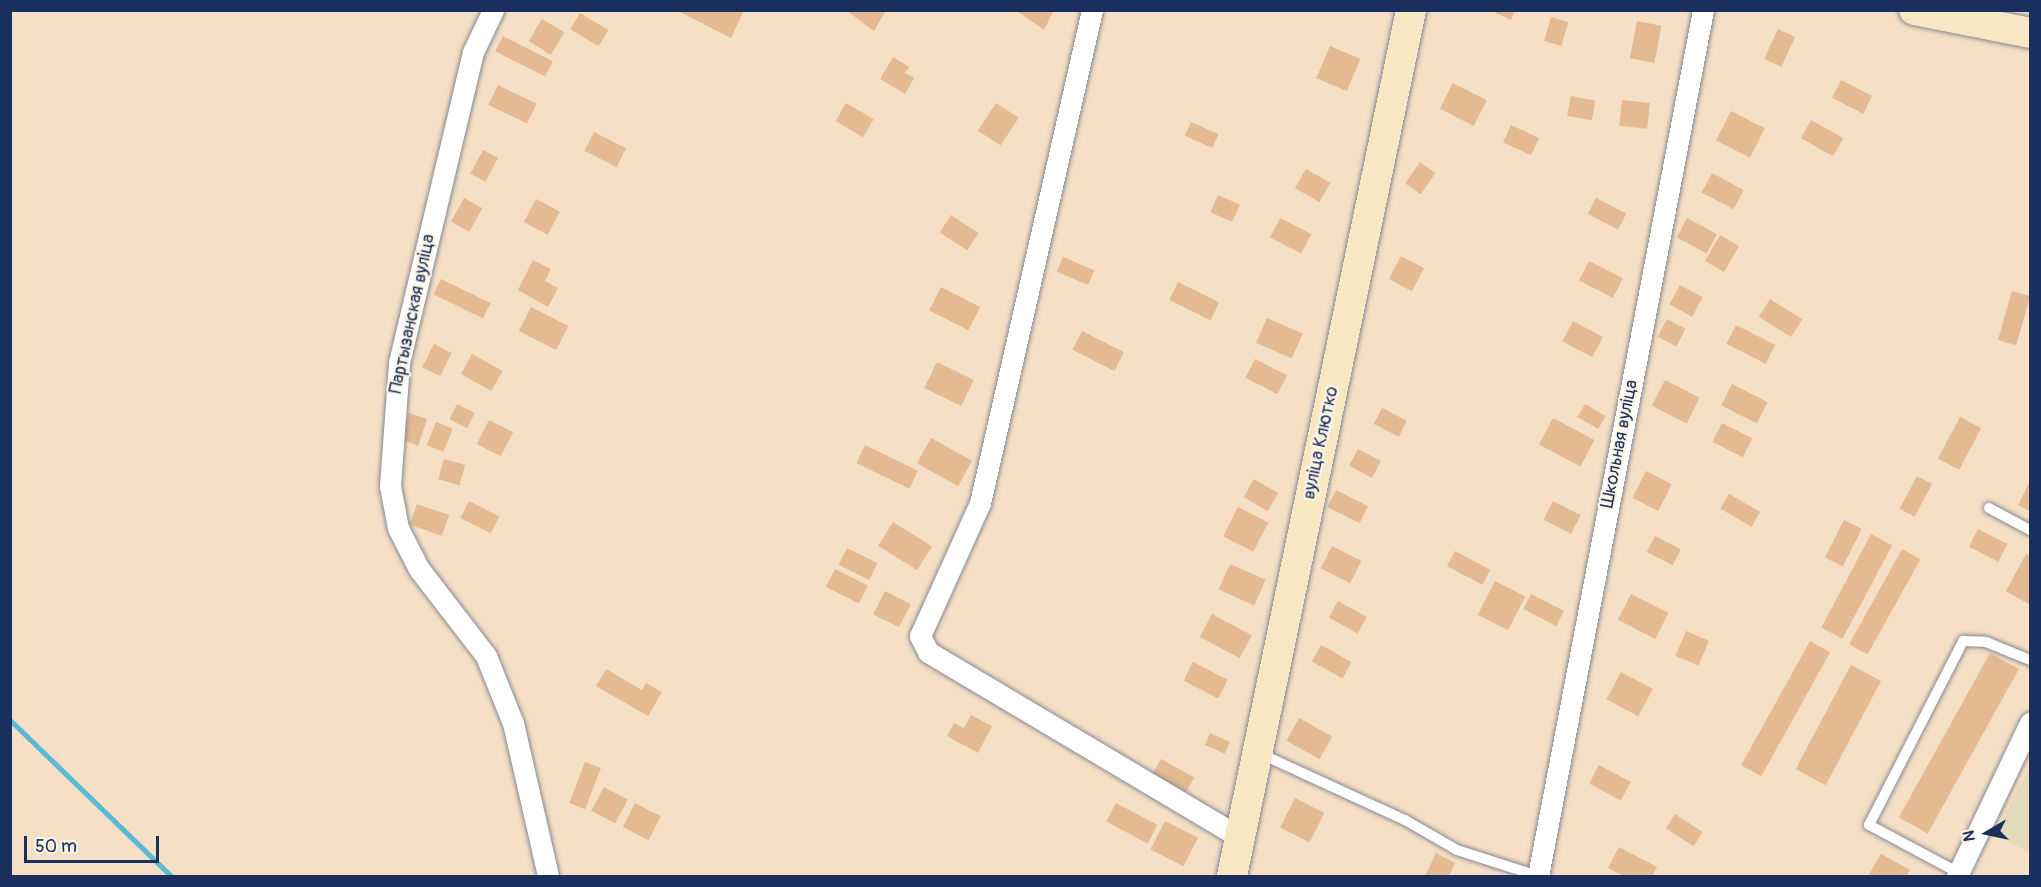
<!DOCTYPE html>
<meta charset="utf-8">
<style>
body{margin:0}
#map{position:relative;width:2041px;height:887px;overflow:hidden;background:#f5e0c5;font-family:Pangolin,sans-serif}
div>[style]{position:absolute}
.built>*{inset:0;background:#e3dbba}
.stream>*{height:5px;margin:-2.5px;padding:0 2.5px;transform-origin:2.5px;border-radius:2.5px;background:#59b9d7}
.building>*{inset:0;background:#e3ba91;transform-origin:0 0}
.roads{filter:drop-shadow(0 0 2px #888892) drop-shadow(0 0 2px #888892)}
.lane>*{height:10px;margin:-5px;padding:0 5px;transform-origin:5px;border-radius:5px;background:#fff}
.street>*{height:21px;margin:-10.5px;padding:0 10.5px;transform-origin:10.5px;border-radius:10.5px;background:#fff}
.secondary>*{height:30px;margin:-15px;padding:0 15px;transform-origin:15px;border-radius:15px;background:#f7e8c3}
span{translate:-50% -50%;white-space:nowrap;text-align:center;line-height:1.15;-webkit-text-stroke:4.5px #fcf5e5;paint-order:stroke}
.street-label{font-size:18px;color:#1b2f5e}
.frame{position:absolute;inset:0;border:12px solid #1b2f5e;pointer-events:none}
.north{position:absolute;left:1957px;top:803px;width:60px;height:60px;-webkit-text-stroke:4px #fcf5e5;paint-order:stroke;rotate:261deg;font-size:16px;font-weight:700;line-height:24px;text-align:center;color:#1b2f5e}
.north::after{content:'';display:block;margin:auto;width:21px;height:27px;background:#1b2f5e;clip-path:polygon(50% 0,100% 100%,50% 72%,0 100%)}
.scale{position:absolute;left:24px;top:836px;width:135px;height:27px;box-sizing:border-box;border:3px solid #1b2f5e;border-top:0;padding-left:8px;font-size:18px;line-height:21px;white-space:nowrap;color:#1b2f5e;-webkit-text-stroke:4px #fcf5e5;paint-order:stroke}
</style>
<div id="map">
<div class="built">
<div style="clip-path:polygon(2030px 765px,2030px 853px,1996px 834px)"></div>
</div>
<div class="stream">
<div style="left:10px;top:720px;width:224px;rotate:44.1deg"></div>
</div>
<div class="building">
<div style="clip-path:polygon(676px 10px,740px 10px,743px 12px,731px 38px)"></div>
<div style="clip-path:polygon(846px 10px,883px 10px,885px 12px,874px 31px)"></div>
<div style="clip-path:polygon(1015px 10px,1049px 10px,1053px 12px,1044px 30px)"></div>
<div style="clip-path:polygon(1490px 10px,1515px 10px,1511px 20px)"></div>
<div style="left:580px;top:13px;width:33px;height:19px;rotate:31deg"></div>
<div style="left:1551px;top:17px;width:18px;height:25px;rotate:16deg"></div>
<div style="left:542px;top:19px;width:26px;height:26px;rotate:31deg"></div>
<div style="left:1637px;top:21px;width:25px;height:38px;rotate:11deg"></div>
<div style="left:1778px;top:29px;width:19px;height:33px;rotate:25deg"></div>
<div style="left:503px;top:36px;width:56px;height:17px;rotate:27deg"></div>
<div style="left:1330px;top:46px;width:33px;height:35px;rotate:23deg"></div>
<div style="clip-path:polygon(893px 57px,909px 67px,905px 73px,914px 78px,905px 94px,880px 79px)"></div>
<div style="left:1841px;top:80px;width:35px;height:20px;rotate:27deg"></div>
<div style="left:1453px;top:83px;width:38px;height:29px;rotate:27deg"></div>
<div style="left:498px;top:85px;width:43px;height:22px;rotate:26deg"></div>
<div style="left:1571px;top:96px;width:25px;height:20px;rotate:11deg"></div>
<div style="left:1622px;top:100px;width:28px;height:26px;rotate:6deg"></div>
<div style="left:846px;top:103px;width:32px;height:21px;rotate:30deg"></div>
<div style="left:996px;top:103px;width:27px;height:33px;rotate:33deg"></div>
<div style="left:1731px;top:111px;width:38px;height:33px;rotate:27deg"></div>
<div style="left:1811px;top:120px;width:37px;height:21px;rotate:29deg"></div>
<div style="left:1191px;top:122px;width:30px;height:15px;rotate:24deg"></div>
<div style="left:1511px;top:125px;width:31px;height:19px;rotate:25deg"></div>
<div style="left:594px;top:132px;width:36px;height:21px;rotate:27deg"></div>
<div style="left:483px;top:150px;width:17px;height:27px;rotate:28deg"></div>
<div style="left:1420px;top:162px;width:19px;height:26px;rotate:35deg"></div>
<div style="left:1306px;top:169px;width:28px;height:22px;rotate:30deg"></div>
<div style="left:1712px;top:173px;width:36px;height:22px;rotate:28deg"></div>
<div style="left:1218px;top:195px;width:24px;height:19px;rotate:24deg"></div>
<div style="left:464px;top:198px;width:21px;height:27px;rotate:29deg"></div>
<div style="left:1596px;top:198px;width:34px;height:18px;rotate:27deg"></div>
<div style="left:536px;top:199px;width:27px;height:26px;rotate:28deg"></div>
<div style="left:951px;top:215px;width:33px;height:21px;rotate:33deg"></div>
<div style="left:1280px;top:218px;width:35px;height:22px;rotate:27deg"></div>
<div style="left:1687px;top:218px;width:34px;height:22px;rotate:28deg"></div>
<div style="left:1720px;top:235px;width:22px;height:30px;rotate:30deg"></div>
<div style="left:1401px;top:256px;width:26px;height:26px;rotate:28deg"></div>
<div style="left:1063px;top:257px;width:34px;height:16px;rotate:23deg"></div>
<div style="clip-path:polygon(533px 260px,551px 269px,545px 281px,558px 288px,548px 307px,518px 290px)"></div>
<div style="left:1589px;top:261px;width:38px;height:22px;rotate:27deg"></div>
<div style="left:441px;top:279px;width:55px;height:17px;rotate:26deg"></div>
<div style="left:1178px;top:282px;width:46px;height:20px;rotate:26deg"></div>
<div style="left:1680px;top:285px;width:26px;height:22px;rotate:29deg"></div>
<div style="left:941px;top:287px;width:44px;height:26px;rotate:27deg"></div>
<div style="left:2012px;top:291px;width:19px;height:51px;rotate:16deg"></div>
<div style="left:1770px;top:299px;width:38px;height:21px;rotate:32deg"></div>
<div style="left:531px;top:307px;width:42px;height:27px;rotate:27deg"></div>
<div style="left:1267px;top:318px;width:39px;height:27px;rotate:24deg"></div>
<div style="left:1667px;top:319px;width:21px;height:20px;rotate:28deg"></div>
<div style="left:1573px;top:321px;width:34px;height:23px;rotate:28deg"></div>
<div style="left:1736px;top:325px;width:44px;height:21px;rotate:27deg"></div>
<div style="left:1082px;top:331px;width:47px;height:21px;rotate:27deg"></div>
<div style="left:434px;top:344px;width:20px;height:26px;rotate:27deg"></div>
<div style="left:472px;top:354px;width:35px;height:23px;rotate:29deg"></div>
<div style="left:1255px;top:359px;width:36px;height:21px;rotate:27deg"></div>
<div style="left:937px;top:362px;width:41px;height:29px;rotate:26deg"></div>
<div style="left:1665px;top:380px;width:39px;height:29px;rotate:27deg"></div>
<div style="left:1732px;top:384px;width:40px;height:24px;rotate:27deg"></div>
<div style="left:457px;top:404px;width:20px;height:17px;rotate:27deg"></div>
<div style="left:1585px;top:404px;width:24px;height:15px;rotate:30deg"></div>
<div style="left:1382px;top:408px;width:28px;height:18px;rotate:27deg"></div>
<div style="left:409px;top:413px;width:19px;height:28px;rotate:18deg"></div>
<div style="left:1960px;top:417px;width:24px;height:47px;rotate:28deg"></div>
<div style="left:1553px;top:418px;width:47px;height:30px;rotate:28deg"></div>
<div style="left:489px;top:420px;width:27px;height:27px;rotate:27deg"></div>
<div style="left:436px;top:422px;width:18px;height:25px;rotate:22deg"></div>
<div style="left:1722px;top:423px;width:34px;height:21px;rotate:27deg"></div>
<div style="left:931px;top:438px;width:47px;height:29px;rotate:29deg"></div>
<div style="left:865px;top:445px;width:59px;height:20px;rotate:26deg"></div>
<div style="left:1358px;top:449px;width:26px;height:19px;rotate:28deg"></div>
<div style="left:444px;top:459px;width:22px;height:21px;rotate:16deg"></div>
<div style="left:1646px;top:471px;width:29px;height:30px;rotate:27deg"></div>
<div style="left:1917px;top:476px;width:17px;height:37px;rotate:28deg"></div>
<div style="left:1254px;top:479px;width:28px;height:21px;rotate:30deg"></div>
<div style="clip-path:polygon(2030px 481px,2030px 511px,2018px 505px)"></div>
<div style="left:1336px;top:490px;width:36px;height:19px;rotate:27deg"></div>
<div style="left:1729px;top:494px;width:36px;height:17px;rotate:30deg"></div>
<div style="left:469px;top:501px;width:34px;height:19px;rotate:27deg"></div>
<div style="left:1553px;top:501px;width:31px;height:21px;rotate:27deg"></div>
<div style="left:417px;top:504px;width:34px;height:22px;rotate:19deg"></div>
<div style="left:1238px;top:507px;width:34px;height:33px;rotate:27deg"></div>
<div style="left:1844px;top:520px;width:20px;height:42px;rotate:27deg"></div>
<div style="left:893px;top:522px;width:46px;height:28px;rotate:32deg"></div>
<div style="left:1978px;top:529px;width:33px;height:20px;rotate:27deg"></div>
<div style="left:1871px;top:534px;width:24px;height:106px;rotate:28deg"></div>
<div style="left:1655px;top:536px;width:29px;height:18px;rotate:27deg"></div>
<div style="left:1332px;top:546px;width:33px;height:25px;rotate:27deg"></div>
<div style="left:847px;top:548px;width:34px;height:19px;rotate:26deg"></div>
<div style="left:1902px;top:549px;width:21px;height:109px;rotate:29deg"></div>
<div style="left:1455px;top:551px;width:40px;height:17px;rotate:28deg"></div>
<div style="clip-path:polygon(2026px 554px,2030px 556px,2030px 605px,2006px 591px)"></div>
<div style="left:1230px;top:564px;width:39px;height:28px;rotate:24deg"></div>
<div style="left:835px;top:569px;width:37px;height:20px;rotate:27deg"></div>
<div style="left:1495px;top:581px;width:34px;height:38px;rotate:27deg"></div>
<div style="left:885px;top:591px;width:29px;height:26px;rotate:27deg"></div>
<div style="left:1531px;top:594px;width:37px;height:17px;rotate:27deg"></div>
<div style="left:1631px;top:594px;width:42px;height:29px;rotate:27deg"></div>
<div style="left:1338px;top:601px;width:33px;height:19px;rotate:29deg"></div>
<div style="left:1212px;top:614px;width:45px;height:26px;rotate:28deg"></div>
<div style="left:1686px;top:631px;width:25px;height:27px;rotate:23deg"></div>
<div style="left:1810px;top:641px;width:23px;height:142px;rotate:29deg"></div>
<div style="left:1321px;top:645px;width:35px;height:19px;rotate:29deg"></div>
<div style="left:1990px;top:653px;width:33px;height:188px;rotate:29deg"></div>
<div style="left:1193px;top:662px;width:39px;height:21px;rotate:27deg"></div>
<div style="left:1851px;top:665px;width:34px;height:118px;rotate:28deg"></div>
<div style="clip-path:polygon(606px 669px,642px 690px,646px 683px,662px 692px,648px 716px,596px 686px)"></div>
<div style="left:1621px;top:672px;width:36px;height:31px;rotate:28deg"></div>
<div style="clip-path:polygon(971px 715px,992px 726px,978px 753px,947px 736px,954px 723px,964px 728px)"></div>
<div style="left:1299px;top:718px;width:38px;height:26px;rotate:29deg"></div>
<div style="left:1210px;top:733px;width:22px;height:13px;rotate:24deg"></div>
<div style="left:1161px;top:759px;width:38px;height:17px;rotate:29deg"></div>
<div style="left:585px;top:762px;width:17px;height:44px;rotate:21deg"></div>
<div style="left:1599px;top:765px;width:36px;height:21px;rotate:28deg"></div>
<div style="left:604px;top:787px;width:27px;height:27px;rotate:28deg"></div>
<div style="left:1295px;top:798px;width:33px;height:33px;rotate:27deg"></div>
<div style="left:635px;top:803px;width:29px;height:27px;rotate:27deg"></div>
<div style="left:1116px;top:803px;width:47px;height:21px;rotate:28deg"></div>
<div style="left:1675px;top:814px;width:33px;height:17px;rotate:33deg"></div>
<div style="left:1165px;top:821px;width:37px;height:32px;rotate:27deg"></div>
<div style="clip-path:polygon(1619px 847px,1657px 867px,1652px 876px,1624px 876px,1608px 868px)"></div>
<div style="clip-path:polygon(1436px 853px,1455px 863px,1449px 876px,1425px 876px)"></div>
<div style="clip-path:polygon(1881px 854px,1910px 870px,1906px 876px,1868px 876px)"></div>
</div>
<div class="roads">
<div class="lane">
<div style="left:1989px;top:508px;width:47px;rotate:28.2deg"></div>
<div style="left:1259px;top:753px;width:161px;rotate:24.7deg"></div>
<div style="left:1405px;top:820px;width:60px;rotate:30deg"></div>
<div style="left:1457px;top:850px;width:85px;rotate:17.8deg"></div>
<div style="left:1959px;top:873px;width:102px;rotate:-151.9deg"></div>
<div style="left:1869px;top:825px;width:207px;rotate:-62.9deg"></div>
<div style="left:1963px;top:641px;width:23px;rotate:2deg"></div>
<div style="left:1986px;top:642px;width:48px;rotate:22.2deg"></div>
</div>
<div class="street">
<div style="left:493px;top:10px;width:47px;rotate:115.5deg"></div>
<div style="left:473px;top:52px;width:320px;rotate:103.4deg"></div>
<div style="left:399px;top:363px;width:123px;rotate:94.2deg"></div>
<div style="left:390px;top:486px;width:43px;rotate:79.2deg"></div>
<div style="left:398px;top:528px;width:46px;rotate:62.9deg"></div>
<div style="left:419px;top:569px;width:110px;rotate:52.4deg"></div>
<div style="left:486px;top:656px;width:72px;rotate:68.1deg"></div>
<div style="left:513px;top:723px;width:157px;rotate:77.1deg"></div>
<div style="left:1092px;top:10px;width:506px;rotate:102.8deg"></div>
<div style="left:980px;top:503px;width:146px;rotate:114.3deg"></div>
<div style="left:920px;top:636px;width:18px;rotate:63deg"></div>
<div style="left:928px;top:652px;width:362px;rotate:30.7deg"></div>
<div style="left:1538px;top:876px;width:882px;rotate:-79.21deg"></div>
<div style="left:1957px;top:876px;width:170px;rotate:-64.5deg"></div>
</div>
<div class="secondary">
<div style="left:1914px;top:10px;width:118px;rotate:11.2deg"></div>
<div style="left:1232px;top:876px;width:884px;rotate:-78.32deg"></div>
</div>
</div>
<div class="street-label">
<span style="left:413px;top:314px;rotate:-78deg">Партызанская вуліца</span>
<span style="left:1321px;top:443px;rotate:-78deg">вуліца Клютко</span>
<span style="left:1620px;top:444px;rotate:-79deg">Школьная вуліца</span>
</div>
<div class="frame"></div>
<div class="north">N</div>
<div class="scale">50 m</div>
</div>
